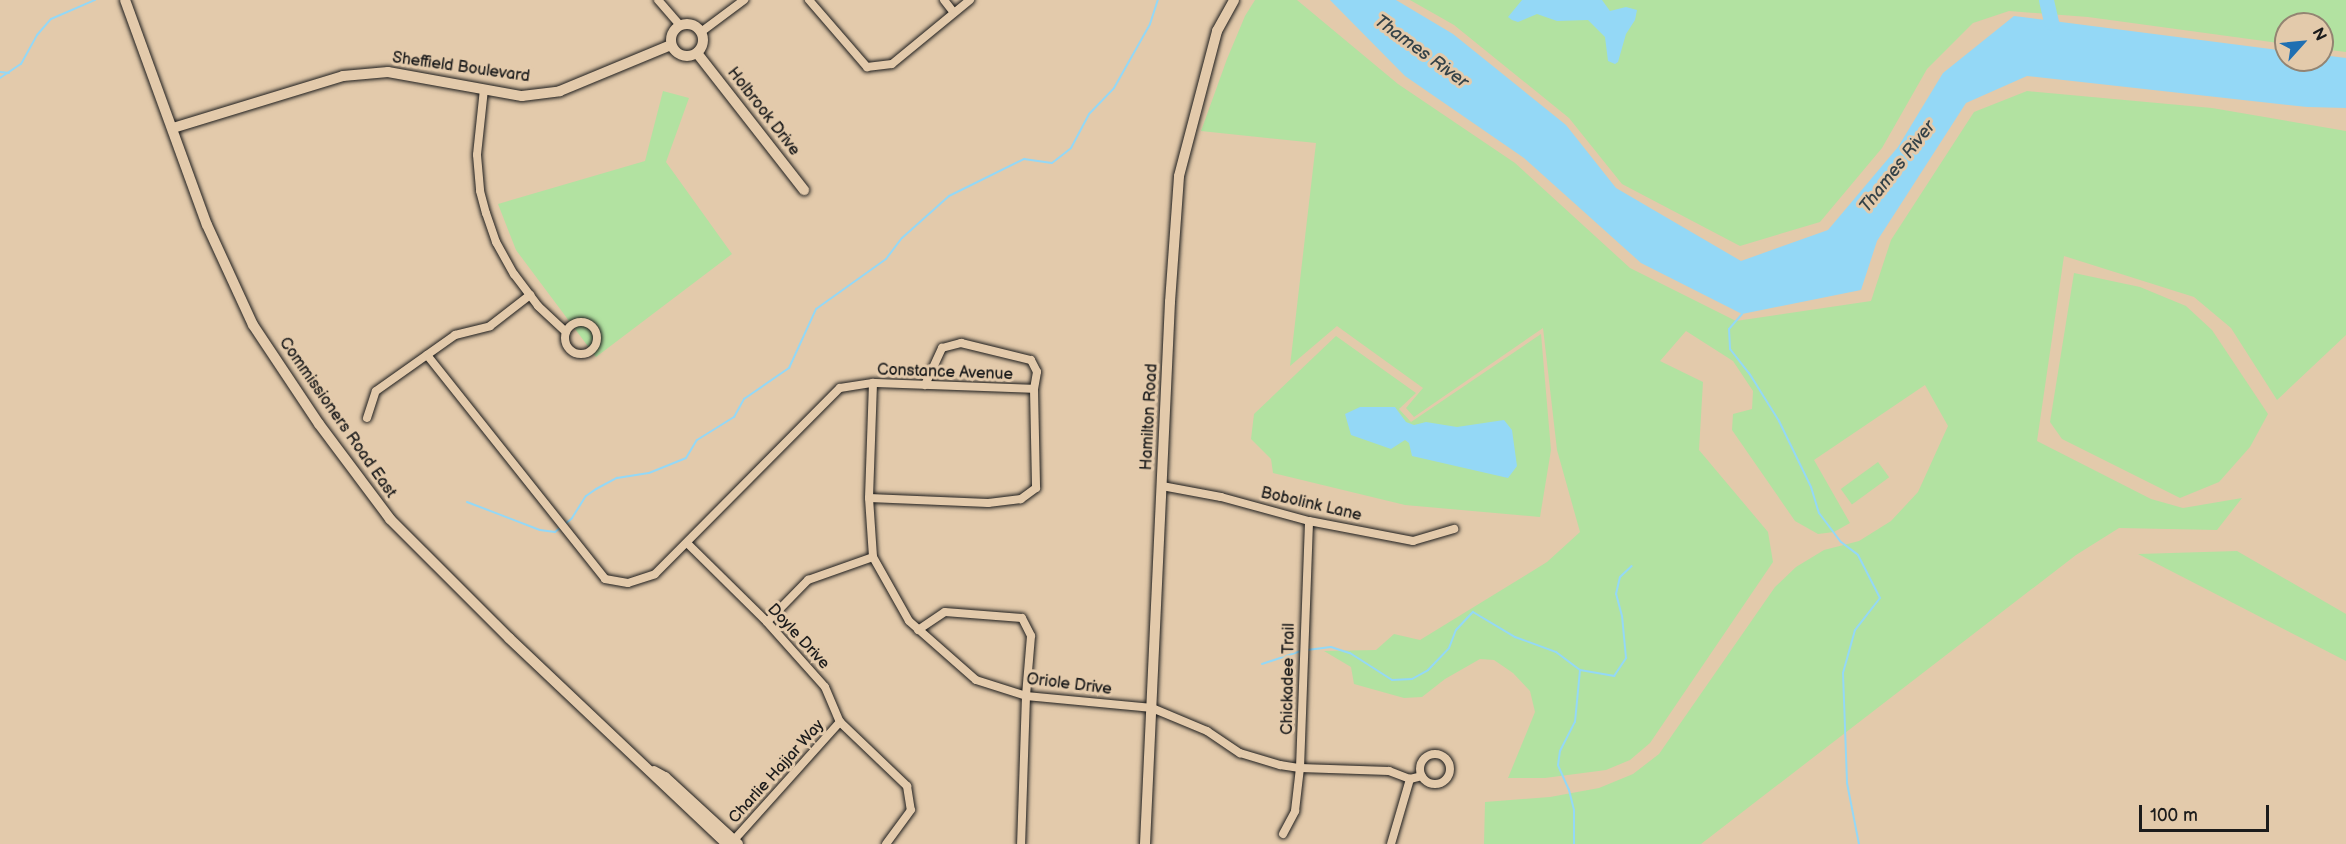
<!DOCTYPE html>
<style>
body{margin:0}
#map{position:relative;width:2346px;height:844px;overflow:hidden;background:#e3caab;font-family:"Balsamiq Sans",sans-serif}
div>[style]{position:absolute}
.green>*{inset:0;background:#b2e2a1;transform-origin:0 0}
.water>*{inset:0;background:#94d8f6}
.stream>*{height:2px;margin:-1px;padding:0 1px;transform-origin:1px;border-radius:1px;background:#94d8f6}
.river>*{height:15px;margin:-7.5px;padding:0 7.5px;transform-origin:7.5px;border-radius:7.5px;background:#94d8f6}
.roads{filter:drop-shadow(0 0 2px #1c1c1c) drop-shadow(0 0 2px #1c1c1c)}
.street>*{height:8px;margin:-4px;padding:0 4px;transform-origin:4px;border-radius:4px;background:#e3caab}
.street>.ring{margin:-4px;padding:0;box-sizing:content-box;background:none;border:8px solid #e3caab;border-radius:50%}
.secondary>*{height:10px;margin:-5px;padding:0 5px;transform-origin:5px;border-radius:5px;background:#e3caab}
.secondary>.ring{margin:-5px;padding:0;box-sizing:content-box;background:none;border:10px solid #e3caab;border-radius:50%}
span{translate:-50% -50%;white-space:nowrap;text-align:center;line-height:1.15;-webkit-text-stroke:6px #e3caab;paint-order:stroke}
.street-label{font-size:16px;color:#1c1c1c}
.water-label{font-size:18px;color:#344248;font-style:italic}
.north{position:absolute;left:2274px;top:12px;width:60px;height:60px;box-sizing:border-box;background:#e3caab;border:2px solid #938472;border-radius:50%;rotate:63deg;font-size:16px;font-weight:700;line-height:24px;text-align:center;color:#1c1c1c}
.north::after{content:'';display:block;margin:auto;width:21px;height:27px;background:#1f6fb2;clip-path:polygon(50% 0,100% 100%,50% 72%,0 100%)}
.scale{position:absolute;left:2139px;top:805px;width:130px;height:27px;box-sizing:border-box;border:3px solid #1c1c1c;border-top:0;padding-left:8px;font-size:18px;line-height:21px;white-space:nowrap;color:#1c1c1c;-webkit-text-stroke:4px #e3caab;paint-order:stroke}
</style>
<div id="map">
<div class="green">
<div style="clip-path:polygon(1255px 0,1297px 0,1398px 84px,1515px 163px,1630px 268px,1736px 321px,1871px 301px,1891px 240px,1974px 112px,2027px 91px,2212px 108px,2346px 131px,2346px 335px,2277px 400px,2231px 328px,2194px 297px,2064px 256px,2037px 441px,2151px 499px,2183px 508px,2242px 498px,2217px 530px,2119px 528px,2076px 555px,1701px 844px,1484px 844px,1485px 802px,1550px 797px,1599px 788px,1633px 774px,1659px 754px,1775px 587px,1796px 567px,1824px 550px,1859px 541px,1891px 521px,1918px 492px,1948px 426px,1925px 385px,1814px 460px,1850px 523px,1834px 532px,1818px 534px,1795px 521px,1732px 430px,1733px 414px,1752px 409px,1753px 391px,1733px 361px,1686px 331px,1660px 361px,1703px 382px,1699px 450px,1768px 532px,1773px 562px,1650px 743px,1630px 760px,1606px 770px,1545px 778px,1508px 778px,1535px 712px,1530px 691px,1513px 673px,1494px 660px,1480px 659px,1445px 679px,1422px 697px,1404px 698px,1354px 684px,1351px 667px,1324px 651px,1376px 650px,1394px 634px,1420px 640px,1547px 562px,1580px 532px,1557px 450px,1543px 328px,1414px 417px,1406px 408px,1423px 388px,1337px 326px,1290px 366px,1316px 143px,1201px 131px,1227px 59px,1245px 16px)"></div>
<div style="clip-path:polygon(1410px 0,2346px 0,2346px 52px,2322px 49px,2322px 24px,2286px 24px,2286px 44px,2088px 17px,2009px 11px,1973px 23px,1927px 69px,1882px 148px,1820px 222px,1740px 246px,1622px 184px,1569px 118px,1454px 25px)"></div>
<div style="clip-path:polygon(663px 91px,689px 98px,666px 162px,732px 254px,596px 357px,516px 250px,498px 204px,645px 161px)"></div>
<div style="clip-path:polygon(2074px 273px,2140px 287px,2186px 306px,2212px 330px,2268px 414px,2250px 447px,2219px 482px,2180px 498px,2062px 439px,2050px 422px)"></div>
<div style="clip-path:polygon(1541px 334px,1551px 450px,1540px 517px,1405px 505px,1273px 473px,1271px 459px,1251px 439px,1254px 414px,1336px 336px,1416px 393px,1399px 409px,1411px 422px)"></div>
<div style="left:1878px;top:462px;width:19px;height:46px;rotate:54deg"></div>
<div style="clip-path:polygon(2237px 551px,2346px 614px,2346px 661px,2138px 554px)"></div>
</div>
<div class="water">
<div style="clip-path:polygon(1330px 0,1396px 0,1453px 34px,1566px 125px,1616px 188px,1741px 261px,1828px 230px,1898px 147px,1943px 73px,2014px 16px,2286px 51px,2286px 60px,2322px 60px,2322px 55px,2346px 58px,2346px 108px,2307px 107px,2027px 76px,1966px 103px,1877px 241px,1861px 290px,1742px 314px,1641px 263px,1524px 158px,1405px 76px)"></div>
<div style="clip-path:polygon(1522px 0,1602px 0,1610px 11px,1626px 7px,1637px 10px,1635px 20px,1626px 34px,1618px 62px,1615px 64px,1608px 61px,1605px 37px,1588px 20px,1557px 21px,1537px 14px,1518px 22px,1512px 20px,1508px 17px)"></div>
<div style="clip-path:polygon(1360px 407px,1395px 407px,1406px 422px,1414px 425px,1426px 422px,1457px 427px,1504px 420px,1512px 430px,1517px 466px,1508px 478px,1412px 456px,1409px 443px,1405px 440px,1391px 449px,1351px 435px,1345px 414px)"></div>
</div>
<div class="stream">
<div style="left:0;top:72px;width:9px;rotate:6deg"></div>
<div style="left:0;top:78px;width:25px;rotate:-34deg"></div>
<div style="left:21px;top:64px;width:33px;rotate:-61deg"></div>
<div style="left:37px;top:35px;width:21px;rotate:-49deg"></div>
<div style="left:51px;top:19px;width:48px;rotate:-23.4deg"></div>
<div style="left:1742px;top:314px;width:20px;rotate:131deg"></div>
<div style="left:1729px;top:329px;width:20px;rotate:87deg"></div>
<div style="left:1730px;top:349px;width:31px;rotate:52deg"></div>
<div style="left:1749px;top:373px;width:57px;rotate:58deg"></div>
<div style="left:1779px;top:421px;width:73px;rotate:64.1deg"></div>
<div style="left:1811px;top:487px;width:27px;rotate:73deg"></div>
<div style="left:1819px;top:513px;width:36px;rotate:53deg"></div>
<div style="left:1841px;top:542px;width:21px;rotate:37deg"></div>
<div style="left:1858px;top:555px;width:48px;rotate:62.9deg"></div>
<div style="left:1880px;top:598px;width:41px;rotate:128deg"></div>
<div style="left:1855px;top:630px;width:45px;rotate:105.6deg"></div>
<div style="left:1843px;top:673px;width:110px;rotate:87.9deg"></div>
<div style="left:1847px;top:783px;width:62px;rotate:78.9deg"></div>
<div style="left:467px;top:502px;width:78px;rotate:21deg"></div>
<div style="left:540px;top:530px;width:15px;rotate:8deg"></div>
<div style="left:555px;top:532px;width:22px;rotate:-39deg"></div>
<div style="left:572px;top:518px;width:26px;rotate:-58deg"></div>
<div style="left:586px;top:496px;width:12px;rotate:-35deg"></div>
<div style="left:596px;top:489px;width:24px;rotate:-28deg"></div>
<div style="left:617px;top:478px;width:32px;rotate:-9deg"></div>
<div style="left:649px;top:473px;width:40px;rotate:-22deg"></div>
<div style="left:686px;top:458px;width:21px;rotate:-59deg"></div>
<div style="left:697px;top:440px;width:44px;rotate:-31.9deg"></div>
<div style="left:734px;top:417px;width:21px;rotate:-61deg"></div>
<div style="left:744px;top:399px;width:55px;rotate:-34.6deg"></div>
<div style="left:789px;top:368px;width:65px;rotate:-65.4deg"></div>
<div style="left:816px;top:309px;width:86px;rotate:-35.5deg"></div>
<div style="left:886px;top:259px;width:26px;rotate:-53deg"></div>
<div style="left:902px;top:238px;width:63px;rotate:-41.8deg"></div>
<div style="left:949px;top:196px;width:84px;rotate:-26.3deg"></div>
<div style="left:1024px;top:159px;width:28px;rotate:8deg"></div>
<div style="left:1052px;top:163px;width:24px;rotate:-38deg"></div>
<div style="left:1071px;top:148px;width:38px;rotate:-62deg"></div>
<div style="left:1089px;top:114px;width:36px;rotate:-46deg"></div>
<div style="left:1114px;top:88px;width:73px;rotate:-60.6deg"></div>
<div style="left:1150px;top:24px;width:25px;rotate:-72deg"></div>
<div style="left:1307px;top:650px;width:24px;rotate:-7deg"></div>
<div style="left:1331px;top:647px;width:20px;rotate:18deg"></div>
<div style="left:1350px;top:653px;width:50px;rotate:32.7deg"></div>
<div style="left:1392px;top:680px;width:20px;rotate:-3deg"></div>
<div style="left:1412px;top:679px;width:18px;rotate:-29deg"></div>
<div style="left:1428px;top:670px;width:30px;rotate:-46deg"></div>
<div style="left:1449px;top:648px;width:19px;rotate:-69deg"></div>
<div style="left:1456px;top:630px;width:25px;rotate:-47deg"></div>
<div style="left:1473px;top:612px;width:49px;rotate:30.8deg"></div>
<div style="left:1515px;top:637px;width:44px;rotate:20.1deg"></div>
<div style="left:1556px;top:652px;width:30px;rotate:37deg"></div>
<div style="left:1580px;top:670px;width:35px;rotate:10deg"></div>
<div style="left:1614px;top:676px;width:22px;rotate:-56deg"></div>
<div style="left:1626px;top:658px;width:42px;rotate:-95.4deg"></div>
<div style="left:1622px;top:616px;width:23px;rotate:-105deg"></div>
<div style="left:1616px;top:594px;width:17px;rotate:-77deg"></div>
<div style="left:1620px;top:577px;width:16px;rotate:-43deg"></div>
<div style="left:1262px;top:664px;width:41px;rotate:-18.4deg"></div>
<div style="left:1574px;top:844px;width:34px;rotate:-90deg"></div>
<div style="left:1574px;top:810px;width:21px;rotate:-104deg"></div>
<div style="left:1569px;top:790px;width:27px;rotate:-114deg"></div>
<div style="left:1558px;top:765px;width:14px;rotate:-82deg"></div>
<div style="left:1560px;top:751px;width:33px;rotate:-63deg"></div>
<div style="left:1575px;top:722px;width:52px;rotate:-84.5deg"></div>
</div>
<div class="river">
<div style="left:2046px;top:0;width:23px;rotate:77deg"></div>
</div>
<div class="roads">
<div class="street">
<div style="left:658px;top:0;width:33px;rotate:49deg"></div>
<div style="left:809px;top:0;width:89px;rotate:49.1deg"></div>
<div style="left:867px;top:67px;width:25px;rotate:-7deg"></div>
<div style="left:892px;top:64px;width:101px;rotate:-39.4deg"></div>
<div style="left:944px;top:0;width:16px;rotate:52deg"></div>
<div style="left:701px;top:32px;width:54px;rotate:-36.7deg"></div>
<div style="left:484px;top:89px;width:66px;rotate:96.1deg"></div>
<div style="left:477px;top:155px;width:36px;rotate:85deg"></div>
<div style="left:480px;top:191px;width:23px;rotate:75deg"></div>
<div style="left:486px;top:213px;width:31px;rotate:71deg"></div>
<div style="left:496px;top:242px;width:37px;rotate:61deg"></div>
<div style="left:514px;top:274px;width:40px;rotate:53deg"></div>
<div style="left:538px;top:306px;width:38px;rotate:43deg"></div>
<div class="ring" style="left:565px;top:322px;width:24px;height:24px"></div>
<div style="left:427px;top:355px;width:286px;rotate:51.5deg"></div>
<div style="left:605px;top:579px;width:23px;rotate:10deg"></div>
<div style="left:628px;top:583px;width:28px;rotate:-18deg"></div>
<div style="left:655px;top:574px;width:262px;rotate:-45.2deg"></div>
<div style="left:840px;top:388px;width:33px;rotate:-9deg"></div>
<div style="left:873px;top:383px;width:161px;rotate:2.1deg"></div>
<div style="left:1034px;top:389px;width:99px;rotate:88.8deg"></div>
<div style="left:1036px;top:488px;width:19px;rotate:144deg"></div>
<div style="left:1021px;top:499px;width:33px;rotate:173deg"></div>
<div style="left:988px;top:503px;width:119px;rotate:-177.6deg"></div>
<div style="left:873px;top:383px;width:115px;rotate:92deg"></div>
<div style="left:869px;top:498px;width:59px;rotate:86.1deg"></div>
<div style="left:873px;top:557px;width:73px;rotate:60.6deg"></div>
<div style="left:909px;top:621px;width:89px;rotate:41.4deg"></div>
<div style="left:976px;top:680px;width:52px;rotate:17.7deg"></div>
<div style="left:1026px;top:696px;width:127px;rotate:5.4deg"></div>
<div style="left:1152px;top:708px;width:60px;rotate:22.7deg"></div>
<div style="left:1207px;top:731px;width:40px;rotate:34deg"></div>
<div style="left:1240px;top:753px;width:42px;rotate:16.7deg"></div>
<div style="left:1280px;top:765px;width:20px;rotate:9deg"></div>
<div style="left:1300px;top:768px;width:89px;rotate:1.9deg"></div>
<div style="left:1389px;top:771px;width:22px;rotate:21deg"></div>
<div style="left:1410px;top:779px;width:12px;rotate:-14deg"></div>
<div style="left:925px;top:385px;width:41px;rotate:-65.3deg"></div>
<div style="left:942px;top:348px;width:20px;rotate:-15deg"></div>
<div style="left:961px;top:343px;width:72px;rotate:13.7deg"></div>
<div style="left:1031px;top:360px;width:13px;rotate:63deg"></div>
<div style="left:1037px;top:372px;width:17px;rotate:100deg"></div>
<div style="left:367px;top:418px;width:28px;rotate:-72deg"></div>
<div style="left:376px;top:391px;width:97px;rotate:-35.3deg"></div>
<div style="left:455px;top:335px;width:36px;rotate:-14deg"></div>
<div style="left:490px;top:326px;width:51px;rotate:-37.8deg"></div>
<div style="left:1162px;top:486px;width:60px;rotate:10.6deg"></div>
<div style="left:1221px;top:497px;width:91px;rotate:15.3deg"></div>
<div style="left:1309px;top:521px;width:106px;rotate:10.9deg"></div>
<div style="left:1413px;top:541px;width:43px;rotate:-16.3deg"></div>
<div style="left:687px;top:543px;width:112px;rotate:44.6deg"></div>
<div style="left:767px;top:622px;width:87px;rotate:48.3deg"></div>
<div style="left:825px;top:687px;width:38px;rotate:67deg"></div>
<div style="left:840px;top:722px;width:93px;rotate:43.7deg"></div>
<div style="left:907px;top:786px;width:24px;rotate:81deg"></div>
<div style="left:911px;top:810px;width:42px;rotate:126.3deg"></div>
<div style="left:767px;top:622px;width:59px;rotate:-45.7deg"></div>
<div style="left:808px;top:580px;width:69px;rotate:-19.5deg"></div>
<div style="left:918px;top:630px;width:32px;rotate:-34deg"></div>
<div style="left:945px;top:612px;width:77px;rotate:4.5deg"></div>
<div style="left:1022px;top:618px;width:20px;rotate:63deg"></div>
<div style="left:1031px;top:636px;width:60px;rotate:94.8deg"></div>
<div style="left:1026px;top:696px;width:148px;rotate:91.9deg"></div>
<div class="ring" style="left:1420px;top:754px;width:22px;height:22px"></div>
<div style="left:1283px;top:834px;width:26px;rotate:-62deg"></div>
<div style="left:1295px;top:811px;width:43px;rotate:-83.4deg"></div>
<div style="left:1300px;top:768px;width:247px;rotate:-87.9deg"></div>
<div style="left:734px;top:840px;width:159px;rotate:-48.1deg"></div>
<div style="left:1391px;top:844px;width:68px;rotate:-73.7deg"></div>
</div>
<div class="secondary">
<div style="left:125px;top:0;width:239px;rotate:70deg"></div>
<div style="left:207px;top:225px;width:110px;rotate:65.3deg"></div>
<div style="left:253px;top:325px;width:119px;rotate:56.3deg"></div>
<div style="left:319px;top:424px;width:119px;rotate:53.2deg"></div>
<div style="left:390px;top:519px;width:168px;rotate:45deg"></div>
<div style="left:509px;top:638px;width:300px;rotate:43.4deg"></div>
<div class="ring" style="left:671px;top:24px;width:22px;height:22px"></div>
<div style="left:697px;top:53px;width:174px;rotate:52deg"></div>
<div style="left:173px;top:128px;width:178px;rotate:-17deg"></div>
<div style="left:343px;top:76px;width:45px;rotate:-5.1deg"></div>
<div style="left:388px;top:72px;width:136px;rotate:10.2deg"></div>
<div style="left:522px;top:96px;width:38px;rotate:-7deg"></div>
<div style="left:560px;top:91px;width:120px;rotate:-22.5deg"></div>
<div style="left:654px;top:771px;width:13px;rotate:29deg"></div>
<div style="left:665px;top:777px;width:99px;rotate:42.5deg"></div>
<div style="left:1145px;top:844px;width:543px;rotate:-87.36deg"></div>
<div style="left:1170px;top:302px;width:126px;rotate:-85.9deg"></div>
<div style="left:1179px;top:176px;width:150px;rotate:-75.3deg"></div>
<div style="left:1217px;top:31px;width:35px;rotate:-61deg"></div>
</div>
</div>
<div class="street-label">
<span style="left:461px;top:68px;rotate:8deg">Sheffield Boulevard</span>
<span style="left:763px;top:112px;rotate:52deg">Holbrook Drive</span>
<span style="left:945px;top:373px;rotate:2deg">Constance Avenue</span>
<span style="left:1150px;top:417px;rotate:-87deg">Hamilton Road</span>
<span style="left:337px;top:418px;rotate:55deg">Commissioners Road East</span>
<span style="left:1311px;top:505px;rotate:13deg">Bobolink Lane</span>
<span style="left:798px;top:637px;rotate:47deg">Doyle Drive</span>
<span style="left:1289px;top:679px;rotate:-89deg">Chickadee Trail</span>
<span style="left:1069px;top:685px;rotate:7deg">Oriole Drive</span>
<span style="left:777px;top:772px;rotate:-48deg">Charlie Hajjar Way</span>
</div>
<div class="water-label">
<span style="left:1421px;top:52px;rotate:36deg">Thames River</span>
<span style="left:1898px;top:167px;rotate:-52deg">Thames River</span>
</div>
<div class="north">N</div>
<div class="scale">100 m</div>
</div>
